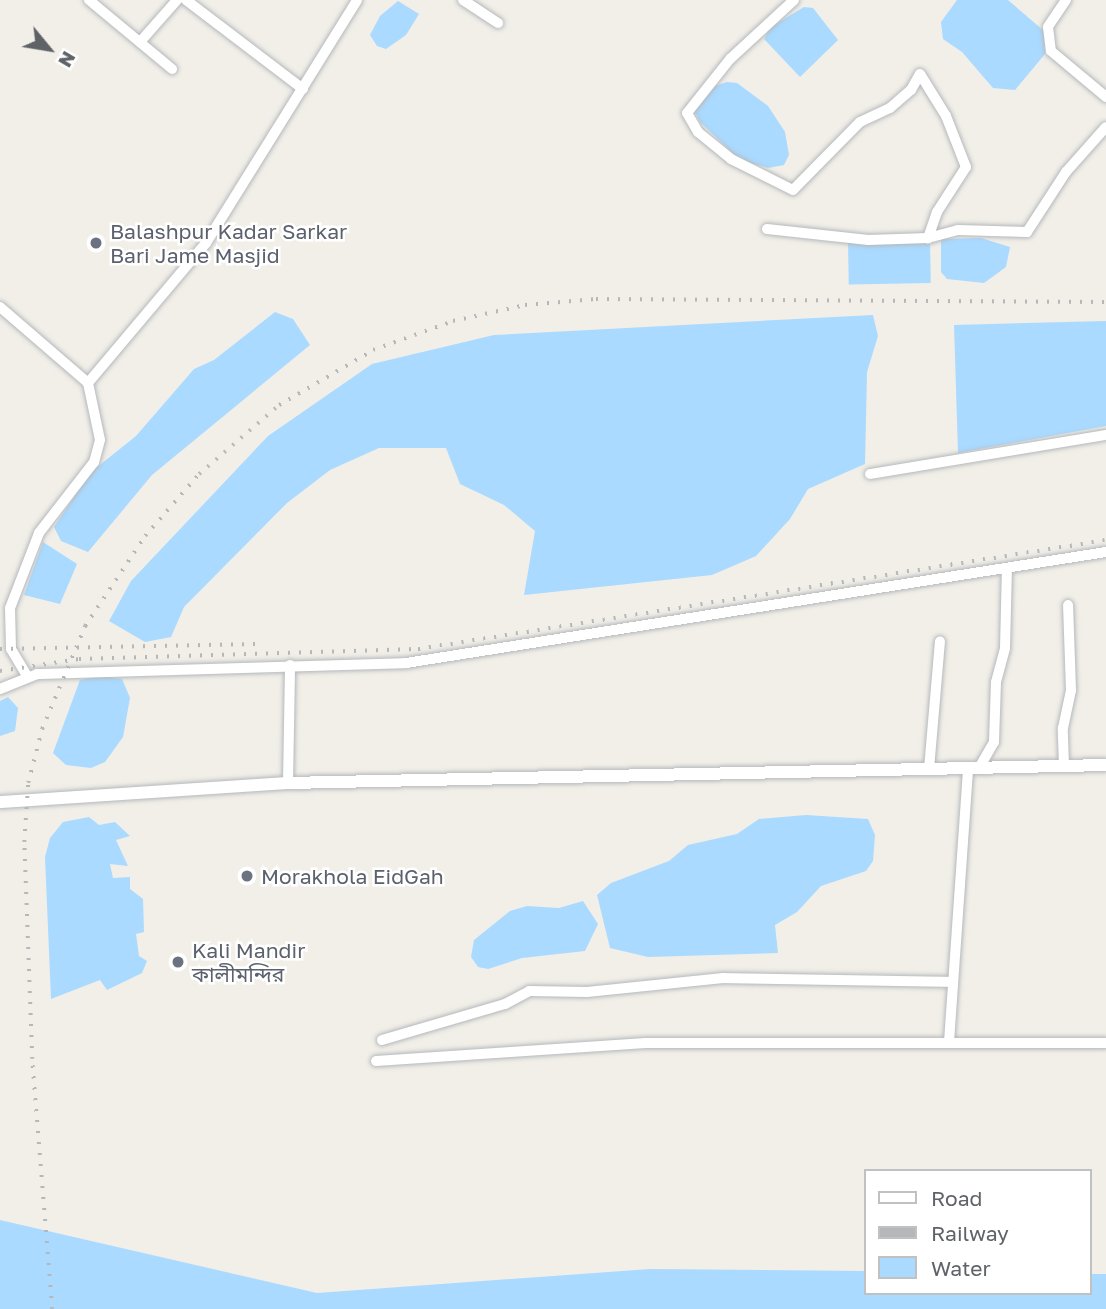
<!DOCTYPE html>
<meta charset="utf-8">
<style>
body{margin:0}
#map{position:relative;width:1106px;height:1309px;overflow:hidden;background:#f1efe8;font-family:"Golos Text","Noto Sans Bengali",sans-serif}
div>[style]{position:absolute}
.water>*{inset:0;background:#aadaff;transform-origin:0 0}
.roads{filter:drop-shadow(0 0 2px #b5b8bc) drop-shadow(0 0 2px #b5b8bc)}
.street>*{height:10px;margin:-5px;padding:0 5px;transform-origin:5px;border-radius:5px;background:#fff}
.secondary>*{height:12px;margin:-6px;padding:0 6px;transform-origin:6px;border-radius:6px;background:#fff}
.rail>*{height:3.5px;margin-top:-1.75px;transform-origin:0;background:repeating-linear-gradient(90deg,#b6b7b8 0 2px,transparent 0 11px)}
.dots>*{width:19px;height:19px;translate:-50% -50%;box-sizing:border-box;border:4px solid #fff;border-radius:50%}
span{translate:-50% -50%;white-space:nowrap;text-align:center;line-height:1.15;-webkit-text-stroke:5px #fff;paint-order:stroke}
.worship-label{font-size:21px;color:#5b616d}
.left{translate:0 -50%;text-align:left}
.legend{position:absolute;left:864px;top:1169px;width:228px;height:126px;box-sizing:border-box;background:#fff;border:2px solid #bfc1c3;margin:0;padding:9px 12px;list-style:none;font-size:21px;color:#5f6368}
.legend li{display:flex;align-items:center;gap:14px;height:35px}
.legend b{width:35px;border:2px solid #bfc1c3}
.north{position:absolute;left:14px;top:14px;width:70px;height:70px;-webkit-text-stroke:5px #fff;paint-order:stroke;rotate:120deg;font-size:19px;font-weight:700;line-height:28px;text-align:center;color:#5f6368}
.north::after{content:'';display:block;margin:auto;width:24px;height:32px;background:#5f6368;clip-path:polygon(50% 0,100% 100%,50% 72%,0 100%)}
</style>
<div id="map">
<div class="water">
<div style="clip-path:polygon(957px 0,1008px 0,1044px 31px,1045px 54px,1015px 90px,993px 88px,962px 52px,943px 39px,941px 22px)"></div>
<div style="clip-path:polygon(398px 1px,419px 14px,406px 35px,386px 49px,377px 46px,370px 35px,380px 16px)"></div>
<div style="clip-path:polygon(804px 7px,813px 8px,838px 40px,800px 77px,764px 39px,771px 27px)"></div>
<div style="clip-path:polygon(727px 82px,737px 83px,768px 106px,785px 132px,789px 155px,784px 165px,768px 168px,740px 160px,700px 122px,694px 110px,715px 86px)"></div>
<div style="clip-path:polygon(981px 238px,1010px 247px,1006px 267px,984px 283px,947px 279px,941px 272px,941px 239px)"></div>
<div style="left:930px;top:240px;width:43px;height:82px;rotate:89deg"></div>
<div style="clip-path:polygon(275px 312px,293px 319px,310px 345px,152px 475px,88px 552px,61px 541px,54px 527px,91px 472px,136px 436px,194px 369px,214px 360px)"></div>
<div style="clip-path:polygon(873px 315px,878px 336px,867px 372px,865px 464px,808px 489px,790px 519px,756px 556px,712px 575px,524px 595px,535px 531px,504px 505px,460px 484px,446px 448px,379px 448px,330px 470px,287px 503px,184px 607px,171px 637px,145px 642px,109px 621px,131px 581px,268px 436px,372px 364px,494px 335px)"></div>
<div style="clip-path:polygon(1106px 321px,1106px 426px,958px 453px,954px 325px)"></div>
<div style="clip-path:polygon(43px 542px,77px 564px,60px 604px,24px 595px)"></div>
<div style="clip-path:polygon(100px 676px,122px 679px,130px 698px,123px 737px,105px 762px,91px 768px,66px 765px,53px 753px,80px 680px)"></div>
<div style="clip-path:polygon(8px 697px,18px 708px,15px 731px,0 736px,0 701px)"></div>
<div style="clip-path:polygon(806px 815px,868px 819px,875px 835px,873px 861px,866px 871px,821px 886px,797px 912px,775px 925px,778px 953px,648px 957px,610px 948px,597px 895px,611px 883px,669px 861px,688px 845px,737px 834px,759px 819px)"></div>
<div style="clip-path:polygon(89px 817px,99px 825px,115px 822px,130px 836px,116px 840px,128px 866px,110px 864px,113px 878px,130px 877px,130px 889px,143px 899px,144px 932px,136px 934px,139px 956px,147px 961px,142px 973px,107px 990px,100px 980px,51px 999px,45px 857px,50px 838px,63px 822px)"></div>
<div style="clip-path:polygon(583px 901px,598px 924px,585px 951px,522px 958px,488px 969px,478px 967px,471px 957px,474px 940px,510px 911px,527px 906px,559px 908px)"></div>
<div style="clip-path:polygon(0 1220px,317px 1293px,650px 1269px,866px 1271px,866px 1293px,1090px 1293px,1090px 1274px,1106px 1274px,1106px 1309px,0 1309px)"></div>
</div>
<div class="roads">
<div class="street">
<div style="left:89px;top:0;width:108px;rotate:39.7deg"></div>
<div style="left:186px;top:0;width:147px;rotate:37.3deg"></div>
<div style="left:463px;top:0;width:42px;rotate:33.3deg"></div>
<div style="left:794px;top:0;width:87px;rotate:137.3deg"></div>
<div style="left:730px;top:59px;width:69px;rotate:128.5deg"></div>
<div style="left:687px;top:113px;width:22px;rotate:60deg"></div>
<div style="left:698px;top:132px;width:43px;rotate:39.3deg"></div>
<div style="left:731px;top:159px;width:69px;rotate:26.6deg"></div>
<div style="left:793px;top:190px;width:95px;rotate:-45.4deg"></div>
<div style="left:860px;top:122px;width:33px;rotate:-25deg"></div>
<div style="left:890px;top:108px;width:28px;rotate:-41deg"></div>
<div style="left:911px;top:90px;width:18px;rotate:-61deg"></div>
<div style="left:920px;top:74px;width:49px;rotate:58.2deg"></div>
<div style="left:946px;top:116px;width:55px;rotate:68.6deg"></div>
<div style="left:966px;top:167px;width:54px;rotate:122.8deg"></div>
<div style="left:937px;top:212px;width:28px;rotate:109deg"></div>
<div style="left:1066px;top:0;width:32px;rotate:124deg"></div>
<div style="left:1048px;top:27px;width:24px;rotate:83deg"></div>
<div style="left:1051px;top:51px;width:72px;rotate:39.9deg"></div>
<div style="left:140px;top:42px;width:56px;rotate:-48.6deg"></div>
<div style="left:767px;top:229px;width:102px;rotate:6.2deg"></div>
<div style="left:868px;top:240px;width:60px;rotate:-1.9deg"></div>
<div style="left:928px;top:238px;width:31px;rotate:-15deg"></div>
<div style="left:958px;top:230px;width:69px;rotate:1.7deg"></div>
<div style="left:1027px;top:232px;width:72px;rotate:-57deg"></div>
<div style="left:1066px;top:172px;width:60px;rotate:-48.4deg"></div>
<div style="left:0;top:307px;width:116px;rotate:40.8deg"></div>
<div style="left:88px;top:383px;width:58px;rotate:78.1deg"></div>
<div style="left:100px;top:440px;width:23px;rotate:105deg"></div>
<div style="left:94px;top:462px;width:90px;rotate:127.8deg"></div>
<div style="left:39px;top:533px;width:80px;rotate:111.1deg"></div>
<div style="left:10px;top:608px;width:41px;rotate:88.6deg"></div>
<div style="left:11px;top:649px;width:31px;rotate:59deg"></div>
<div style="left:88px;top:383px;width:183px;rotate:-49.9deg"></div>
<div style="left:206px;top:243px;width:286px;rotate:-58.1deg"></div>
<div style="left:870px;top:474px;width:239px;rotate:-9.4deg"></div>
<div style="left:0;top:689px;width:40px;rotate:-22deg"></div>
<div style="left:37px;top:674px;width:369px;rotate:-1.7deg"></div>
<div style="left:406px;top:663px;width:709px;rotate:-9.01deg"></div>
<div style="left:1064px;top:766px;width:38px;rotate:-92deg"></div>
<div style="left:1063px;top:728px;width:39px;rotate:-78deg"></div>
<div style="left:1071px;top:690px;width:85px;rotate:-92deg"></div>
<div style="left:979px;top:768px;width:30px;rotate:-60deg"></div>
<div style="left:994px;top:742px;width:60px;rotate:-88.1deg"></div>
<div style="left:996px;top:682px;width:35px;rotate:-75deg"></div>
<div style="left:1005px;top:648px;width:80px;rotate:-88.6deg"></div>
<div style="left:929px;top:769px;width:128px;rotate:-85.1deg"></div>
<div style="left:288px;top:783px;width:118px;rotate:-89deg"></div>
<div style="left:382px;top:1040px;width:128px;rotate:-16.3deg"></div>
<div style="left:505px;top:1004px;width:27px;rotate:-28deg"></div>
<div style="left:529px;top:991px;width:58px;rotate:1deg"></div>
<div style="left:587px;top:992px;width:137px;rotate:-5.9deg"></div>
<div style="left:723px;top:978px;width:230px;rotate:1deg"></div>
<div style="left:949px;top:1042px;width:275px;rotate:-86deg"></div>
<div style="left:376px;top:1061px;width:270px;rotate:-3.8deg"></div>
<div style="left:645px;top:1043px;width:461px"></div>
</div>
<div class="secondary">
<div style="left:0;top:802px;width:289px;rotate:-3.8deg"></div>
<div style="left:288px;top:783px;width:818px;rotate:-1.26deg"></div>
</div>
</div>
<div class="rail">
<div style="left:0;top:649px;width:257px;rotate:-1.1deg"></div>
<div style="left:0;top:671px;width:80px;rotate:-8.6deg"></div>
<div style="left:79px;top:659px;width:339px;rotate:-1.7deg"></div>
<div style="left:418px;top:649px;width:697px;rotate:-9deg"></div>
<div style="left:52px;top:1309px;width:251px;rotate:-94.6deg"></div>
<div style="left:32px;top:1059px;width:217px;rotate:-92.1deg"></div>
<div style="left:24px;top:842px;width:59px;rotate:-86.1deg"></div>
<div style="left:28px;top:783px;width:56px;rotate:-75.5deg"></div>
<div style="left:42px;top:729px;width:112px;rotate:-67.3deg"></div>
<div style="left:85px;top:626px;width:108px;rotate:-56.3deg"></div>
<div style="left:145px;top:536px;width:82px;rotate:-48.9deg"></div>
<div style="left:199px;top:474px;width:106px;rotate:-40.8deg"></div>
<div style="left:279px;top:405px;width:109px;rotate:-30.3deg"></div>
<div style="left:373px;top:350px;width:85px;rotate:-19.9deg"></div>
<div style="left:453px;top:321px;width:74px;rotate:-12.5deg"></div>
<div style="left:525px;top:305px;width:71px;rotate:-4.8deg"></div>
<div style="left:596px;top:299px;width:510px;rotate:0.34deg"></div>
</div>
<div class="dots">
<div style="left:96px;top:243px;background:#6b7280"></div>
<div style="left:247px;top:876px;background:#6b7280"></div>
<div style="left:178px;top:962px;background:#6b7280"></div>
</div>
<div class="worship-label">
<span class="left" style="left:110px;top:243px">Balashpur Kadar Sarkar<br>Bari Jame Masjid</span>
<span class="left" style="left:261px;top:876px">Morakhola EidGah</span>
<span class="left" style="left:192px;top:962px">Kali Mandir<br>কালীমন্দির</span>
</div>
<ul class="legend">
<li><b style="height:9px;background:#fff"></b>Road</li>
<li><b style="height:9px;background:#b6b7b8"></b>Railway</li>
<li><b style="height:19px;background:#aadaff"></b>Water</li>
</ul>
<div class="north">N</div>
</div>
